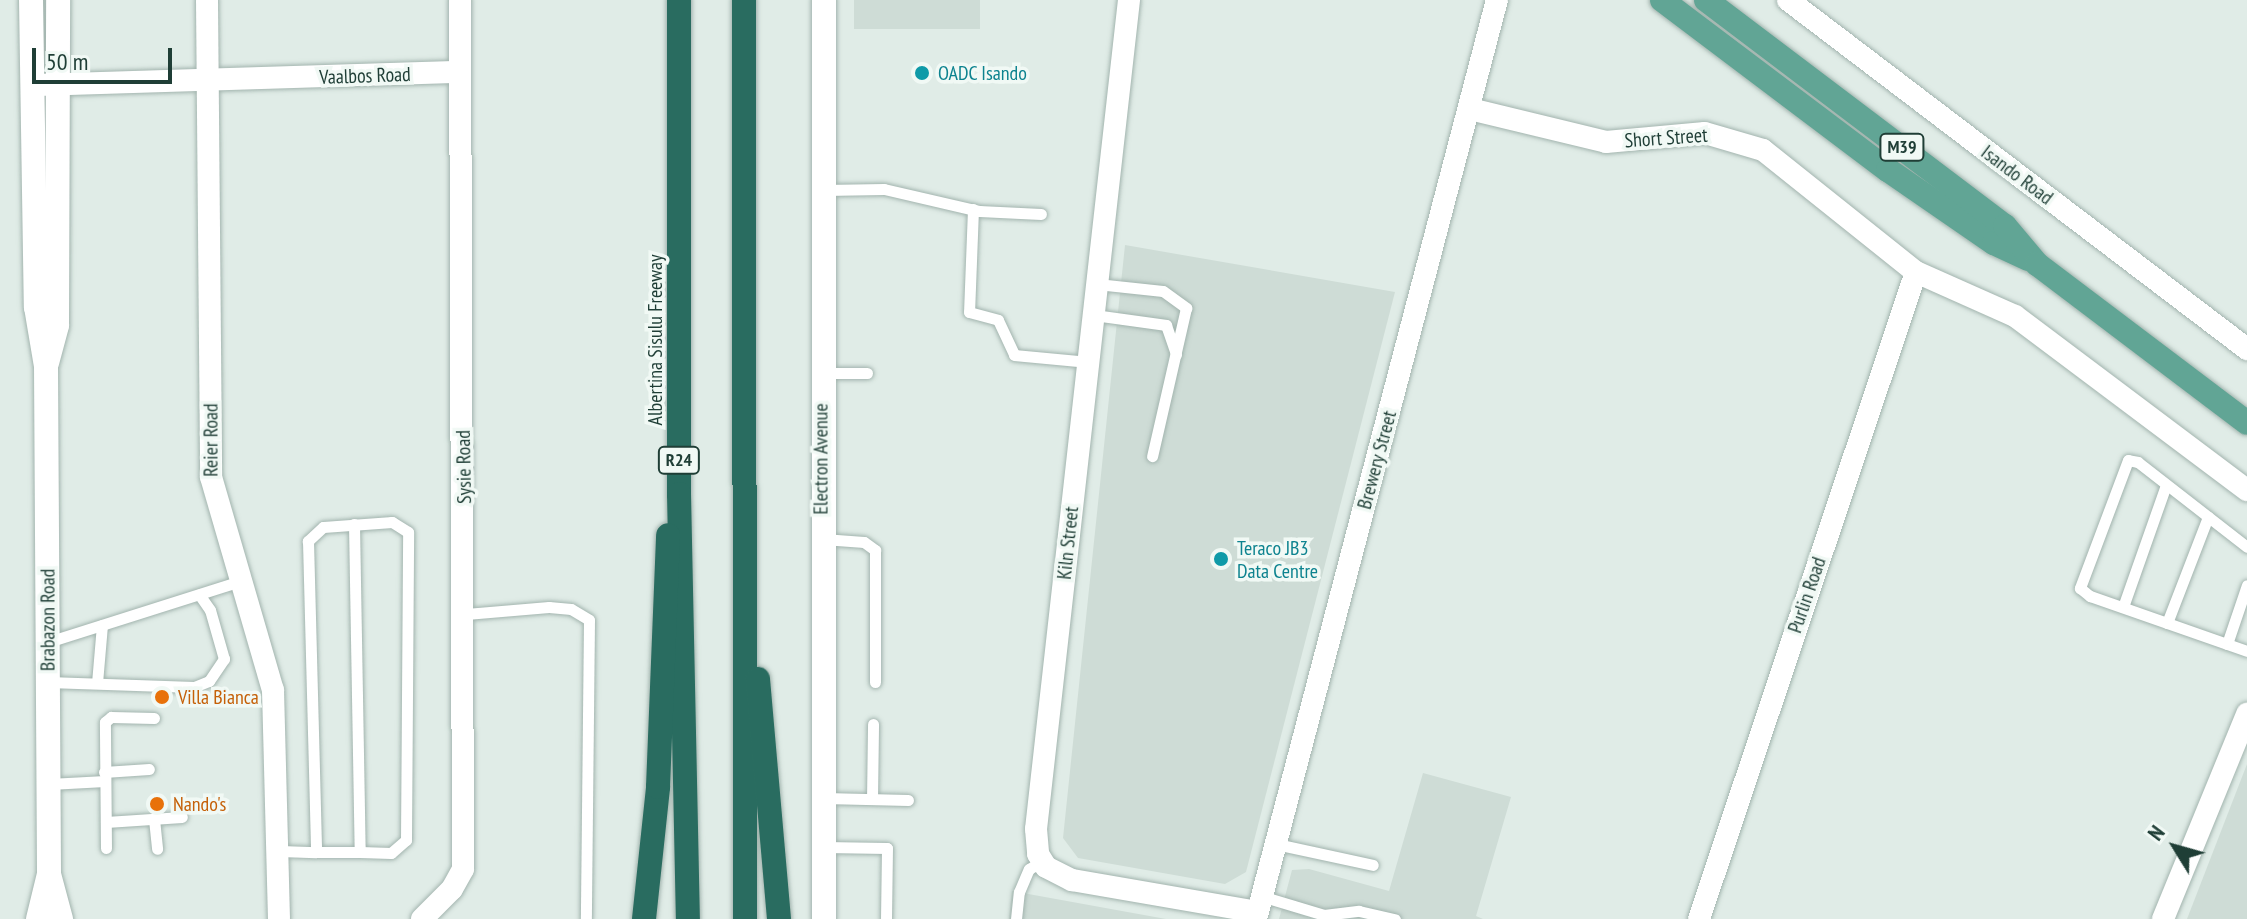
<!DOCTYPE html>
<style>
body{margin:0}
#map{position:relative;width:2247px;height:919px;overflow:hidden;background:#e0ece7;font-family:"PT Sans Narrow",sans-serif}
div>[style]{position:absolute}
.built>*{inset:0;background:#cedcd6;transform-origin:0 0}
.roads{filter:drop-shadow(0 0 2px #a2b4ae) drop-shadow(0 0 2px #a2b4ae)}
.service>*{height:11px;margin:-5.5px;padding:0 5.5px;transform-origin:5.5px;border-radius:5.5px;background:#fff}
.minor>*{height:22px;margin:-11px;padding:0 11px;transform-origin:11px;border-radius:11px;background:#fff}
.secondary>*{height:24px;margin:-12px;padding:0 12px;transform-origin:12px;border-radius:12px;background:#fff}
.primary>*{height:24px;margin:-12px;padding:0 12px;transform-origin:12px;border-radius:12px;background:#61a595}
.motorway>*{height:24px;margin:-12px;padding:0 12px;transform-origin:12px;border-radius:12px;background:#296c60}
.dots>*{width:22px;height:22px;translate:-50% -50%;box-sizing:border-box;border:4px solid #f1f9f5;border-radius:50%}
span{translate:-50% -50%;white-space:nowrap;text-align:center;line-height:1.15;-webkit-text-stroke:7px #f1f9f5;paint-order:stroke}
.shield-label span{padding:2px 6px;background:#f1f9f5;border:2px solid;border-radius:6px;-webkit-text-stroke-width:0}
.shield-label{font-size:18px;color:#1f3e36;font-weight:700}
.culture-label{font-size:20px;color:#0d838f}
.left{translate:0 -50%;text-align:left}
.street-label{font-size:20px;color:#1f3e36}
.food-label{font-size:20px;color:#c56008}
.north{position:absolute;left:2135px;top:807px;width:80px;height:80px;-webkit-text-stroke:6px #f1f9f5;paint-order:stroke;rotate:307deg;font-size:22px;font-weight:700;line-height:32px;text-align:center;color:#1f3e36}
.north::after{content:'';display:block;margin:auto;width:28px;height:36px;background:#1f3e36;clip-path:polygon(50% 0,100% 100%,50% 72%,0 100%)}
.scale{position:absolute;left:32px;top:48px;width:140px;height:36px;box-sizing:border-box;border:4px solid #1f3e36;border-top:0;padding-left:10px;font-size:24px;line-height:28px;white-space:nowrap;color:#1f3e36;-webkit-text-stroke:6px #f1f9f5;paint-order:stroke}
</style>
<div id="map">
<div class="built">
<div style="left:854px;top:0;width:126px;height:29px"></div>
<div style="clip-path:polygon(1125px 245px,1395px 292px,1246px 872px,1225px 884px,1078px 858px,1063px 838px)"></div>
<div style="clip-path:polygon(2247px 764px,2247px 919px,2187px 919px)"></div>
<div style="clip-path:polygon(1423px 773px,1511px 797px,1476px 916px,1483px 919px,1279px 919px,1292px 870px,1309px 869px,1389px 891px)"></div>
<div style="clip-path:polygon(1012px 891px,1166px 919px,1009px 919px)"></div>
</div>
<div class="roads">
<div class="service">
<div style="left:824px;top:190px;width:60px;rotate:-1deg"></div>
<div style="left:884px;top:189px;width:98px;rotate:13deg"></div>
<div style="left:979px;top:211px;width:62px;rotate:2.8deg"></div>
<div style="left:973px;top:209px;width:103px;rotate:92.2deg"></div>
<div style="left:969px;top:312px;width:30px;rotate:15deg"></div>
<div style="left:998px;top:320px;width:38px;rotate:65deg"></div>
<div style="left:1014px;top:355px;width:75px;rotate:5.3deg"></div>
<div style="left:1097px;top:284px;width:66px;rotate:6.1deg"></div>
<div style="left:1163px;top:291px;width:29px;rotate:36deg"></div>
<div style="left:1186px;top:308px;width:152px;rotate:102.9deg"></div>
<div style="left:1094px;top:315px;width:73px;rotate:7.9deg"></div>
<div style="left:1166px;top:325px;width:31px;rotate:71deg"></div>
<div style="left:821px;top:373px;width:46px"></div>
<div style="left:354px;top:524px;width:328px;rotate:89deg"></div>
<div style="left:823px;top:539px;width:41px;rotate:4.2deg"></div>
<div style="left:864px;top:542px;width:14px;rotate:36deg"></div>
<div style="left:875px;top:550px;width:132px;rotate:90deg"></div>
<div style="left:2247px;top:547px;width:138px;rotate:-142.1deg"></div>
<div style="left:2138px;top:462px;width:10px;rotate:-169deg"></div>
<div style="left:2128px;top:460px;width:137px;rotate:110.6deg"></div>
<div style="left:2080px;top:588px;width:13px;rotate:39deg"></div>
<div style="left:2090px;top:596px;width:166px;rotate:19.3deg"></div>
<div style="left:2123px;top:607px;width:129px;rotate:-70.6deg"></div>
<div style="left:466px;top:614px;width:83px;rotate:-4.8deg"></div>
<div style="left:549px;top:607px;width:22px;rotate:5deg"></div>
<div style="left:571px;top:609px;width:21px;rotate:31deg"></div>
<div style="left:589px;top:620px;width:299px;rotate:90.6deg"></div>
<div style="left:2167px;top:623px;width:114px;rotate:-68.9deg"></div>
<div style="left:48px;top:642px;width:201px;rotate:-17.6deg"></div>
<div style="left:2227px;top:644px;width:62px;rotate:-71.3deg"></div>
<div style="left:48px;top:682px;width:146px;rotate:2deg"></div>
<div style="left:194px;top:687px;width:16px;rotate:-22deg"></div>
<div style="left:209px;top:681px;width:27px;rotate:-56deg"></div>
<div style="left:224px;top:659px;width:51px;rotate:-105.9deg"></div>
<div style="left:210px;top:610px;width:19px;rotate:-125deg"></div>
<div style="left:97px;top:683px;width:58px;rotate:-85.1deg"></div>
<div style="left:104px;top:772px;width:45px;rotate:-3.8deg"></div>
<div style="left:49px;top:784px;width:56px;rotate:-3.1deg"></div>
<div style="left:824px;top:798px;width:84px;rotate:1.4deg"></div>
<div style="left:872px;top:799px;width:75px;rotate:-89.2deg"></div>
<div style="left:154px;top:819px;width:30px;rotate:84deg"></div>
<div style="left:106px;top:822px;width:76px;rotate:-3.8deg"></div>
<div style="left:1276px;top:844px;width:99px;rotate:12.2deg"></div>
<div style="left:824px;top:847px;width:63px;rotate:0.9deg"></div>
<div style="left:887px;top:848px;width:71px;rotate:90.8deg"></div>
<div style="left:106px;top:848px;width:126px;rotate:-90.5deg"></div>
<div style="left:105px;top:722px;width:8px;rotate:-40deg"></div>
<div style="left:111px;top:717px;width:43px;rotate:1.3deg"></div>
<div style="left:280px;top:851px;width:36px;rotate:2deg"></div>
<div style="left:316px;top:852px;width:44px"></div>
<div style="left:360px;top:852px;width:31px;rotate:2deg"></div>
<div style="left:391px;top:853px;width:20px;rotate:-41deg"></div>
<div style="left:406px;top:840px;width:308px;rotate:-89.6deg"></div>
<div style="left:408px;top:532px;width:19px;rotate:-148deg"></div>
<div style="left:392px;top:522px;width:69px;rotate:175.9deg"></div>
<div style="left:323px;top:527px;width:21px;rotate:137deg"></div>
<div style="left:308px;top:541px;width:311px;rotate:88.5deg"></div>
<div style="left:1261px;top:896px;width:66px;rotate:16.8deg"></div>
<div style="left:1324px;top:915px;width:35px;rotate:-7deg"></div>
<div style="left:1359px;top:911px;width:37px;rotate:13deg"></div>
<div style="left:1016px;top:919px;width:27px;rotate:-84deg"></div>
<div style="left:1019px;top:892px;width:25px;rotate:-67deg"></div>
<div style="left:1029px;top:869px;width:15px;rotate:-32deg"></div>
</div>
<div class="minor">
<div style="left:207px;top:0;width:477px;rotate:89.5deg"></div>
<div style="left:211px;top:477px;width:222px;rotate:73.8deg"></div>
<div style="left:273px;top:690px;width:229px;rotate:88.5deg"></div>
<div style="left:1129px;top:0;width:834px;rotate:96.4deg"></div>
<div style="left:1036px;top:829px;width:25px;rotate:85deg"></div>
<div style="left:1038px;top:854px;width:15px;rotate:58deg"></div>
<div style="left:1046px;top:867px;width:29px;rotate:27deg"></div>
<div style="left:1072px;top:880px;width:188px;rotate:9.8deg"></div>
<div style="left:1788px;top:0;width:577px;rotate:37.25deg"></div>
<div style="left:40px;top:85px;width:419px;rotate:-1.8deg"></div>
<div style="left:1470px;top:109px;width:140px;rotate:13.6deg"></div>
<div style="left:1606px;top:142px;width:99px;rotate:-5.2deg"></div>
<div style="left:1705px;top:133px;width:60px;rotate:16.3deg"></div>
<div style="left:1763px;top:150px;width:196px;rotate:38.6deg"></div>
<div style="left:1916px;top:272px;width:108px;rotate:24deg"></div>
<div style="left:2015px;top:316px;width:290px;rotate:36.9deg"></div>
<div style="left:422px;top:919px;width:42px;rotate:-45deg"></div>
<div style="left:452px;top:889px;width:23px;rotate:-61deg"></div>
<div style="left:463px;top:869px;width:869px;rotate:-90.2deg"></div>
<div style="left:1256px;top:919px;width:950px;rotate:-75.31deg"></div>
<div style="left:1699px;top:919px;width:682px;rotate:-71.46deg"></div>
<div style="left:2163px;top:919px;width:222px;rotate:-67.7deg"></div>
</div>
<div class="secondary">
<div style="left:31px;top:0;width:307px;rotate:89.1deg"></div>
<div style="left:36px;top:307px;width:60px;rotate:80.4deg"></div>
<div style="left:46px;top:366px;width:508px;rotate:89.66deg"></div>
<div style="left:49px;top:874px;width:47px;rotate:75.1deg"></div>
<div style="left:47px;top:363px;width:39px;rotate:-75deg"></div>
<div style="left:57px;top:325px;width:325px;rotate:-89.8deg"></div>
<div style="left:38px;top:919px;width:46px;rotate:-76.3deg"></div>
<div style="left:824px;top:919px;width:919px;rotate:-90deg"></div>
</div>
<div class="primary">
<div style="left:1662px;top:0;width:283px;rotate:37deg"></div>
<div style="left:1888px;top:170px;width:129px;rotate:34.6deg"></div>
<div style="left:1994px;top:243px;width:38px;rotate:25deg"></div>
<div style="left:1706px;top:0;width:375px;rotate:37.1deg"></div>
<div style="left:2005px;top:226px;width:50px;rotate:49.9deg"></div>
<div style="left:2037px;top:264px;width:263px;rotate:37.1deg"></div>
</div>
<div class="motorway">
<div style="left:679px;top:0;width:494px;rotate:90deg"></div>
<div style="left:679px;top:494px;width:425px;rotate:88.8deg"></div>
<div style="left:744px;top:0;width:919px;rotate:89.94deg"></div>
<div style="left:758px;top:679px;width:241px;rotate:85deg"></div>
<div style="left:644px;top:919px;width:133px;rotate:-83.9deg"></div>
<div style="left:658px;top:787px;width:252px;rotate:-87.7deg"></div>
</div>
</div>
<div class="dots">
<div style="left:922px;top:73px;background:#0f9aa8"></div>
<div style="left:1221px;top:559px;background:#0f9aa8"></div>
<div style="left:162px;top:697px;background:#e8710a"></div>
<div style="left:157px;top:804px;background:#e8710a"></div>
</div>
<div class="shield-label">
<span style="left:1902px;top:147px">M39</span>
<span style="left:679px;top:460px">R24</span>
</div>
<div class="culture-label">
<span class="left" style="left:938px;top:73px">OADC Isando</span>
<span class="left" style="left:1237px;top:560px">Teraco JB3<br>Data Centre</span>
</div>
<div class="street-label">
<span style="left:365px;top:76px;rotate:-2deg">Vaalbos Road</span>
<span style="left:1666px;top:138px;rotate:-4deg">Short Street</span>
<span style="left:2017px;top:175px;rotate:37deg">Isando Road</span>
<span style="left:655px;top:340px;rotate:-90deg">Albertina Sisulu Freeway</span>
<span style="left:211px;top:440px;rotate:-90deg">Reier Road</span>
<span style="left:821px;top:459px;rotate:-90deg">Electron Avenue</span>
<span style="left:1377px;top:460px;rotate:-75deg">Brewery Street</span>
<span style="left:464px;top:467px;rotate:-91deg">Sysie Road</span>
<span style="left:1068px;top:543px;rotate:-84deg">Kiln Street</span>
<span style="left:1807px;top:595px;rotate:-71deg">Purlin Road</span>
<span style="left:48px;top:620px;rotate:-90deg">Brabazon Road</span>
</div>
<div class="food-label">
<span class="left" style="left:178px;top:697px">Villa Bianca</span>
<span class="left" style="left:173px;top:804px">Nando's</span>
</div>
<div class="north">N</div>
<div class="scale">50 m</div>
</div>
